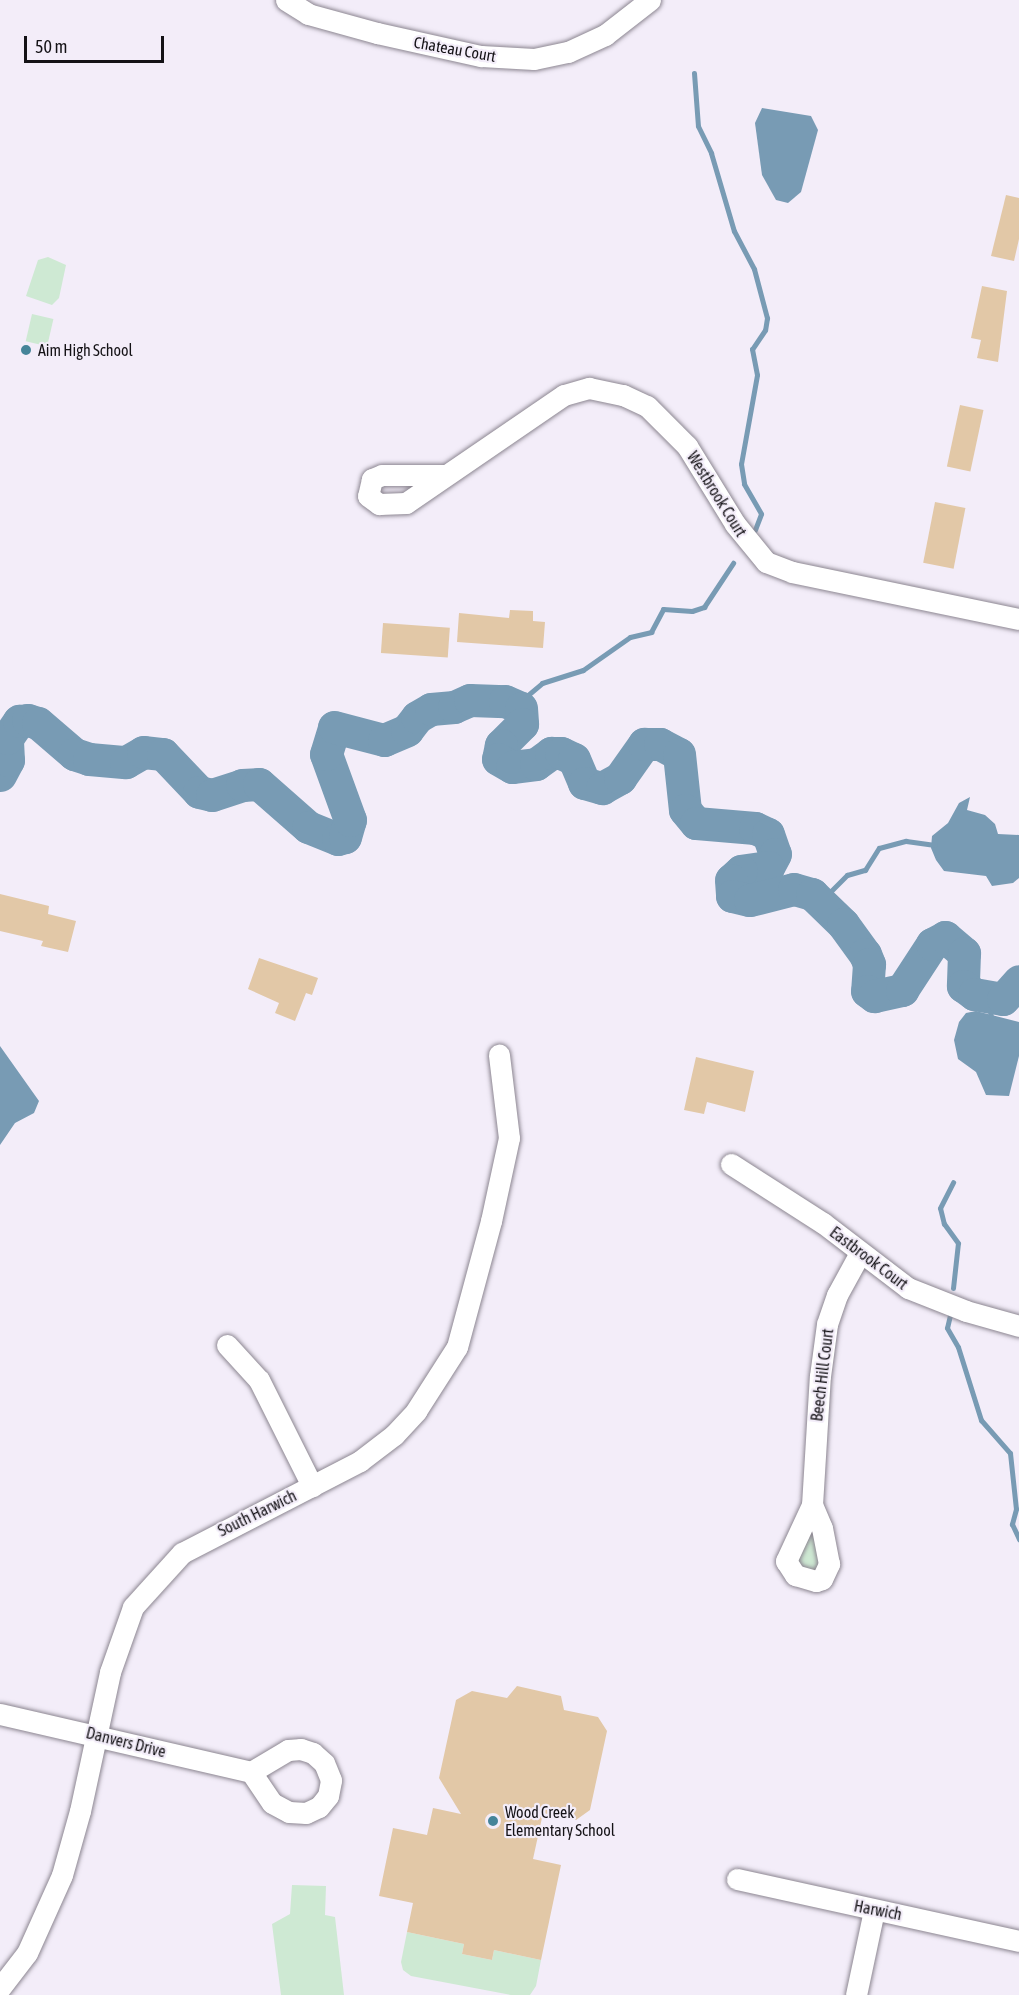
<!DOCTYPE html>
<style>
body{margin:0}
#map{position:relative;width:1019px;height:1995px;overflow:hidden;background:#f3edf9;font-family:"Asap Condensed",sans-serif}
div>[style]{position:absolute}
.green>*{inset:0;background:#cee9d3;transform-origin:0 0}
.water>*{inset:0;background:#789bb4}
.stream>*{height:5px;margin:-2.5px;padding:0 2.5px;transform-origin:2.5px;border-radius:2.5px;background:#789bb4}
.river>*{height:33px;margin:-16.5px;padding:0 16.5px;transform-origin:16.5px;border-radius:16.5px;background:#789bb4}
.building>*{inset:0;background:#e2c8a7;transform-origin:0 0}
.roads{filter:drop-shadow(0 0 2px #8c8691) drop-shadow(0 0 2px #8c8691)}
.minor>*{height:21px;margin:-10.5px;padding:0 10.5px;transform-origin:10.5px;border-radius:10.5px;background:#fff}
.dots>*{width:16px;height:16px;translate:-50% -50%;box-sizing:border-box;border:3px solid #f3edf9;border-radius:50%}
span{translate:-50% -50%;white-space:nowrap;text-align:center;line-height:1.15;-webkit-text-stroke:4.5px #f3edf9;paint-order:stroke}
.street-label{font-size:16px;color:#141216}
.poi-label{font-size:16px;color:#141216}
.left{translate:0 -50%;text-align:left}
.scale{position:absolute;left:24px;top:36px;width:140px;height:27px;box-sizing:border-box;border:3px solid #141216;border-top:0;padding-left:8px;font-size:18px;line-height:21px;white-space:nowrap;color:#141216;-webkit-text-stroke:4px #f3edf9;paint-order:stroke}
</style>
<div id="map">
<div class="green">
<div style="clip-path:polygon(48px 257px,66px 265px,59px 298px,52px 305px,26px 296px,38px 260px)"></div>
<div style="left:32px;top:314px;width:22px;height:28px;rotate:13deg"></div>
<div style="clip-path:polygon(810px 1526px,825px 1560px,817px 1573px,794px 1567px)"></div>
<div style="clip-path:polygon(292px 1885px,326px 1886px,325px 1915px,335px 1917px,344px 1995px,281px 1995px,272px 1924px,290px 1914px)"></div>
<div style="clip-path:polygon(407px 1932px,464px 1944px,462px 1954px,492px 1960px,494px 1950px,541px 1960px,536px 1986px,530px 1995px,511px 1995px,411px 1976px,403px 1970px,401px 1962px)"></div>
</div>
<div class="water">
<div style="clip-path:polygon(762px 108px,811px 116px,818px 130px,801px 192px,788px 203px,776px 200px,762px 175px,755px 123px)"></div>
<div style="clip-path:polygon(970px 797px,967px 810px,985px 815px,995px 824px,998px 834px,1019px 835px,1019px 878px,1013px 883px,992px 886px,986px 876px,944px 871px,936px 860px,931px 848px,932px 836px,948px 823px,959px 803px)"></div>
<div style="clip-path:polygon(976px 1011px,1019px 1022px,1019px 1056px,1009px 1096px,986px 1095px,976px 1072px,958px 1059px,954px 1040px,959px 1022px,966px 1013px)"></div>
<div style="clip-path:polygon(0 1046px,39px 1101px,34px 1113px,15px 1123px,0 1145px)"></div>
</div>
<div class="stream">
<div style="left:694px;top:73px;width:53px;rotate:85.7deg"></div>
<div style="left:698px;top:126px;width:30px;rotate:64deg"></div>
<div style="left:711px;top:153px;width:81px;rotate:73.6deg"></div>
<div style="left:734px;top:231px;width:43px;rotate:62.2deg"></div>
<div style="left:754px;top:269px;width:51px;rotate:75.1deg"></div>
<div style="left:767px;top:318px;width:12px;rotate:99deg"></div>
<div style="left:765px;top:330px;width:23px;rotate:124deg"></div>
<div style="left:752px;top:349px;width:26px;rotate:79deg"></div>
<div style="left:757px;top:375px;width:90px;rotate:100.2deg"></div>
<div style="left:741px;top:464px;width:20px;rotate:81deg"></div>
<div style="left:744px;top:484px;width:34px;rotate:60deg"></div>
<div style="left:761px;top:514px;width:17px;rotate:111deg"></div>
<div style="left:516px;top:705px;width:34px;rotate:-40deg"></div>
<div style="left:542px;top:683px;width:43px;rotate:-17.6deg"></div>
<div style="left:583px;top:670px;width:57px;rotate:-35.1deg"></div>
<div style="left:630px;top:637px;width:22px;rotate:-13deg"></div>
<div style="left:651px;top:632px;width:26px;rotate:-62deg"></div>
<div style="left:663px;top:609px;width:29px;rotate:4deg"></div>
<div style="left:692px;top:611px;width:13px;rotate:-18deg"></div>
<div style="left:704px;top:607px;width:53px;rotate:-56.6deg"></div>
<div style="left:821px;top:901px;width:37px;rotate:-45deg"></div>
<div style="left:847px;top:875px;width:19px;rotate:-16deg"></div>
<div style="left:865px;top:870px;width:26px;rotate:-58deg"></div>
<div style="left:879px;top:848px;width:28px;rotate:-15deg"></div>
<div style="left:906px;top:841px;width:29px;rotate:8deg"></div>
<div style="left:988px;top:998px;width:18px;rotate:81deg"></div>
<div style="left:953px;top:1288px;width:45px;rotate:-83.7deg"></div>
<div style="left:958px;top:1243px;width:24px;rotate:-126deg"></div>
<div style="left:944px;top:1224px;width:16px;rotate:-104deg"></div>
<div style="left:940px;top:1208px;width:29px;rotate:-63deg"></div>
<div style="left:950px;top:1315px;width:13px;rotate:103deg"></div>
<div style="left:947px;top:1328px;width:22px;rotate:60deg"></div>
<div style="left:958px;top:1347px;width:77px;rotate:72.5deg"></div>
<div style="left:981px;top:1420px;width:44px;rotate:48.7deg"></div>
<div style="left:1010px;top:1453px;width:56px;rotate:83.9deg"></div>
<div style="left:1016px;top:1509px;width:16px;rotate:105deg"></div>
<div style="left:1012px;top:1524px;width:17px;rotate:65deg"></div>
</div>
<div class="river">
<div style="left:0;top:775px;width:17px;rotate:-62deg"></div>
<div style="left:8px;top:760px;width:22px;rotate:-93deg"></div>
<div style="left:7px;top:738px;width:21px;rotate:-55deg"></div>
<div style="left:19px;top:721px;width:9px;rotate:-6deg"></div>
<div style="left:28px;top:720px;width:10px;rotate:17deg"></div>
<div style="left:38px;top:723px;width:48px;rotate:40.7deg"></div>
<div style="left:74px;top:754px;width:16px;rotate:18deg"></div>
<div style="left:89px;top:759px;width:37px;rotate:5deg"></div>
<div style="left:126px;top:762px;width:20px;rotate:-30deg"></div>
<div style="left:143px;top:752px;width:20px;rotate:6deg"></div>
<div style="left:163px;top:754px;width:52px;rotate:46.5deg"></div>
<div style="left:199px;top:792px;width:13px;rotate:13deg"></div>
<div style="left:212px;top:795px;width:32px;rotate:-18deg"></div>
<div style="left:242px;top:785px;width:17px;rotate:-3deg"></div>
<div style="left:259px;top:784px;width:65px;rotate:41.3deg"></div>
<div style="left:308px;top:827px;width:32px;rotate:22deg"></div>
<div style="left:338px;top:839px;width:7px;rotate:-16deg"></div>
<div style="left:345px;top:837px;width:18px;rotate:-74deg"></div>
<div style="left:350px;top:820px;width:70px;rotate:-110deg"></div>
<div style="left:326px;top:754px;width:28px;rotate:-73deg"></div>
<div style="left:334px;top:727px;width:52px;rotate:14.6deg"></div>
<div style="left:384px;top:740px;width:25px;rotate:-23deg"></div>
<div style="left:407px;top:730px;width:16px;rotate:-52deg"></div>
<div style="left:417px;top:717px;width:16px;rotate:-30deg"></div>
<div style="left:431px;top:709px;width:23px;rotate:-5deg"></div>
<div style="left:454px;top:707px;width:17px;rotate:-24deg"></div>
<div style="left:470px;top:700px;width:35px;rotate:2deg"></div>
<div style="left:505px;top:701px;width:17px;rotate:24deg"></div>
<div style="left:521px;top:708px;width:16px;rotate:86deg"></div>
<div style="left:522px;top:724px;width:30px;rotate:135deg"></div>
<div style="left:501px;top:745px;width:14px;rotate:102deg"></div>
<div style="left:498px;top:759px;width:16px;rotate:30deg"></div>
<div style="left:512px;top:767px;width:24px;rotate:-7deg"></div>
<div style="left:536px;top:764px;width:19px;rotate:-36deg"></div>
<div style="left:551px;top:753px;width:10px"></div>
<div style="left:561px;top:753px;width:14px;rotate:25deg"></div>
<div style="left:574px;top:759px;width:26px;rotate:67deg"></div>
<div style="left:584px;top:783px;width:19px;rotate:16deg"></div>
<div style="left:602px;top:788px;width:21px;rotate:-29deg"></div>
<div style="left:620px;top:778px;width:42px;rotate:-54.8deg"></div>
<div style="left:644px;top:744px;width:16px"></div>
<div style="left:660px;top:744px;width:21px;rotate:28deg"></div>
<div style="left:679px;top:754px;width:56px;rotate:83.9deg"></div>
<div style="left:685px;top:810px;width:17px;rotate:50deg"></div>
<div style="left:696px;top:823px;width:59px;rotate:4.8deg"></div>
<div style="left:755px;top:828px;width:14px;rotate:25deg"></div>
<div style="left:768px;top:834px;width:21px;rotate:71deg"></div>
<div style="left:775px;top:854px;width:15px;rotate:118deg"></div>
<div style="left:768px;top:867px;width:27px;rotate:172deg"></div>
<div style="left:741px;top:871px;width:13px;rotate:138deg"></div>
<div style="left:731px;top:880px;width:16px;rotate:86deg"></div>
<div style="left:732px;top:896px;width:18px;rotate:13deg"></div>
<div style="left:750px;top:900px;width:45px;rotate:-14deg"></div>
<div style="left:794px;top:889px;width:19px;rotate:16deg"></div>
<div style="left:812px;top:894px;width:43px;rotate:44.1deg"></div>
<div style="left:843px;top:924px;width:37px;rotate:54deg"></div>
<div style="left:865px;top:954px;width:11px;rotate:68deg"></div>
<div style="left:869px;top:964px;width:27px;rotate:94deg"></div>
<div style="left:867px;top:991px;width:9px;rotate:36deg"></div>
<div style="left:874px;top:996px;width:29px;rotate:-12deg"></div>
<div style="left:902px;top:990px;width:55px;rotate:-56.9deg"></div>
<div style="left:932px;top:944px;width:15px;rotate:-28deg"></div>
<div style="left:945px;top:937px;width:25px;rotate:40deg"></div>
<div style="left:964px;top:953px;width:33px;rotate:92deg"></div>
<div style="left:963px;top:986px;width:14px;rotate:36deg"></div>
<div style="left:974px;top:994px;width:29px;rotate:10deg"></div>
<div style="left:1003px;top:999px;width:24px;rotate:-48deg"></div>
</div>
<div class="building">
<div style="clip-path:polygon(1006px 195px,1019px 198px,1019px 239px,1014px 261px,991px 256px)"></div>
<div style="clip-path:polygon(982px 286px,1007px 291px,998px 362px,977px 358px,981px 340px,971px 338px)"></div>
<div style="left:960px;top:405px;width:24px;height:63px;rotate:12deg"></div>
<div style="left:935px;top:502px;width:31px;height:62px;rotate:11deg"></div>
<div style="clip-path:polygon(510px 610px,533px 611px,533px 621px,545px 622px,543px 648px,457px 642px,459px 613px,509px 618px)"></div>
<div style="left:383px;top:623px;width:67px;height:30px;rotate:4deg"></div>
<div style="clip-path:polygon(0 894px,49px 906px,48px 914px,76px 921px,68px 952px,41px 946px,43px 941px,0 931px)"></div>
<div style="clip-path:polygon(259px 958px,318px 978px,312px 995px,306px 993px,295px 1021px,275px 1013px,279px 1003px,248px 989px)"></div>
<div style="clip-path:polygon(696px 1057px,754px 1071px,745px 1112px,707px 1102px,704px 1114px,684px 1110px)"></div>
<div style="clip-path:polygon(517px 1686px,561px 1696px,564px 1710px,598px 1717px,607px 1731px,590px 1810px,576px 1820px,543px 1813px,533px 1859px,561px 1865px,541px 1960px,494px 1950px,492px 1960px,462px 1954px,464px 1944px,407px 1932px,413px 1903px,379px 1896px,393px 1828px,427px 1835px,433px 1808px,461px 1814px,439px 1778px,456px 1700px,472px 1691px,507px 1698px)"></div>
</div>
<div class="roads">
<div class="minor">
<div style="left:286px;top:0;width:26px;rotate:32deg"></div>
<div style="left:308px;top:14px;width:72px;rotate:15.4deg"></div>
<div style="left:377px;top:33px;width:107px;rotate:12.5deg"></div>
<div style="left:481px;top:56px;width:53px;rotate:3.2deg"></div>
<div style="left:534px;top:59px;width:35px;rotate:-12deg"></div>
<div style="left:568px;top:52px;width:41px;rotate:-24.7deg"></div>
<div style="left:605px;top:35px;width:57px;rotate:-37.9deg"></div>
<div style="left:445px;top:475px;width:63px;rotate:180deg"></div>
<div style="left:382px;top:475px;width:11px;rotate:158deg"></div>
<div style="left:372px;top:479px;width:17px;rotate:103deg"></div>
<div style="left:368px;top:496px;width:14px;rotate:36deg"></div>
<div style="left:379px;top:504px;width:27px;rotate:-2deg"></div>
<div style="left:406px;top:503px;width:191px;rotate:-34.4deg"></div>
<div style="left:564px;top:395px;width:26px;rotate:-16deg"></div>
<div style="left:589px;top:388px;width:35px;rotate:12deg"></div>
<div style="left:623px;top:395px;width:26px;rotate:25deg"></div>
<div style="left:647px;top:406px;width:57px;rotate:45deg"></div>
<div style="left:687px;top:446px;width:92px;rotate:58.4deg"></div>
<div style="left:735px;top:524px;width:49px;rotate:50.8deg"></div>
<div style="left:766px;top:562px;width:28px;rotate:21deg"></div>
<div style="left:792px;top:572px;width:232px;rotate:11.7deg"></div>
<div style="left:731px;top:1164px;width:109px;rotate:32.7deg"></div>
<div style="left:823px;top:1223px;width:107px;rotate:37.4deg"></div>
<div style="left:908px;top:1288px;width:62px;rotate:21.6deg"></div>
<div style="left:966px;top:1311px;width:55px;rotate:15.8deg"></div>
<div style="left:227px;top:1345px;width:47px;rotate:47.6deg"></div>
<div style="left:259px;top:1380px;width:119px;rotate:63.4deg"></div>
<div style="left:812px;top:1505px;width:62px;rotate:114.9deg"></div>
<div style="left:786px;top:1561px;width:17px;rotate:57deg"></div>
<div style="left:795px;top:1575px;width:22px;rotate:16deg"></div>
<div style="left:816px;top:1581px;width:6px;rotate:-18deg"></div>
<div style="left:822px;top:1579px;width:17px;rotate:-65deg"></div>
<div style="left:829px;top:1564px;width:37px;rotate:-101deg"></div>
<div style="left:822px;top:1528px;width:25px;rotate:-113deg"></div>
<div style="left:812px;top:1505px;width:129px;rotate:-86.5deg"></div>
<div style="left:820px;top:1376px;width:52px;rotate:-82.3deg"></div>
<div style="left:827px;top:1324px;width:31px;rotate:-71deg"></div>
<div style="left:837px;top:1295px;width:48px;rotate:-61.3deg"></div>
<div style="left:0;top:1714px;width:258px;rotate:13deg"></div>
<div style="left:251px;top:1772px;width:37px;rotate:56deg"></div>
<div style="left:272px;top:1803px;width:19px;rotate:28deg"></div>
<div style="left:289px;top:1812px;width:17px;rotate:3deg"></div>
<div style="left:306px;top:1813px;width:14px;rotate:-25deg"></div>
<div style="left:319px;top:1807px;width:14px;rotate:-51deg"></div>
<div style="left:328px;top:1796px;width:16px;rotate:-79deg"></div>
<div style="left:331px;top:1780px;width:18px;rotate:-112deg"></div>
<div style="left:324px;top:1763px;width:15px;rotate:-138deg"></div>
<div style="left:313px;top:1753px;width:13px;rotate:-162deg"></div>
<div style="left:301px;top:1749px;width:13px;rotate:176deg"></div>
<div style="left:288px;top:1750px;width:43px;rotate:149.3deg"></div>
<div style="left:737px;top:1879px;width:289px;rotate:12.4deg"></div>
<div style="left:0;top:1988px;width:44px;rotate:-52.4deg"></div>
<div style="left:27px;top:1953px;width:85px;rotate:-65.8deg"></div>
<div style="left:62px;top:1875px;width:66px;rotate:-74.3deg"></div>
<div style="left:80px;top:1811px;width:142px;rotate:-77.8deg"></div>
<div style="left:110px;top:1672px;width:69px;rotate:-70.5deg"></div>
<div style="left:133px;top:1607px;width:73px;rotate:-47.8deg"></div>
<div style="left:182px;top:1553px;width:200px;rotate:-27.3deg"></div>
<div style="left:360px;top:1461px;width:43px;rotate:-37.4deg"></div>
<div style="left:394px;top:1435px;width:33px;rotate:-47deg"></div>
<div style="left:416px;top:1411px;width:76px;rotate:-57.4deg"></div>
<div style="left:457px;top:1347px;width:131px;rotate:-74.9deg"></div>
<div style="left:491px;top:1221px;width:85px;rotate:-77.8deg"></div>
<div style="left:509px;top:1138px;width:84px;rotate:-96.9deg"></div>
<div style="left:856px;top:1995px;width:87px;rotate:-78deg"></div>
</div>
</div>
<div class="dots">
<div style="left:26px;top:350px;background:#458499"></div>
<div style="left:493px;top:1821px;background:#458499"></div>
</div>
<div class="street-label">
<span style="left:455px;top:49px;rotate:10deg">Chateau Court</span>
<span style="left:717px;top:494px;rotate:58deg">Westbrook Court</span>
<span style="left:869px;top:1258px;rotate:37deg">Eastbrook Court</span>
<span style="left:822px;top:1375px;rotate:-83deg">Beech Hill Court</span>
<span style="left:257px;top:1513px;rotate:-26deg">South Harwich</span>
<span style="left:126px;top:1742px;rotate:14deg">Danvers Drive</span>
<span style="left:878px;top:1910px;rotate:11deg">Harwich</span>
</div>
<div class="poi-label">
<span class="left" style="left:38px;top:350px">Aim High School</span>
<span class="left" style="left:505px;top:1821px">Wood Creek<br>Elementary School</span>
</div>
<div class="scale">50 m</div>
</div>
